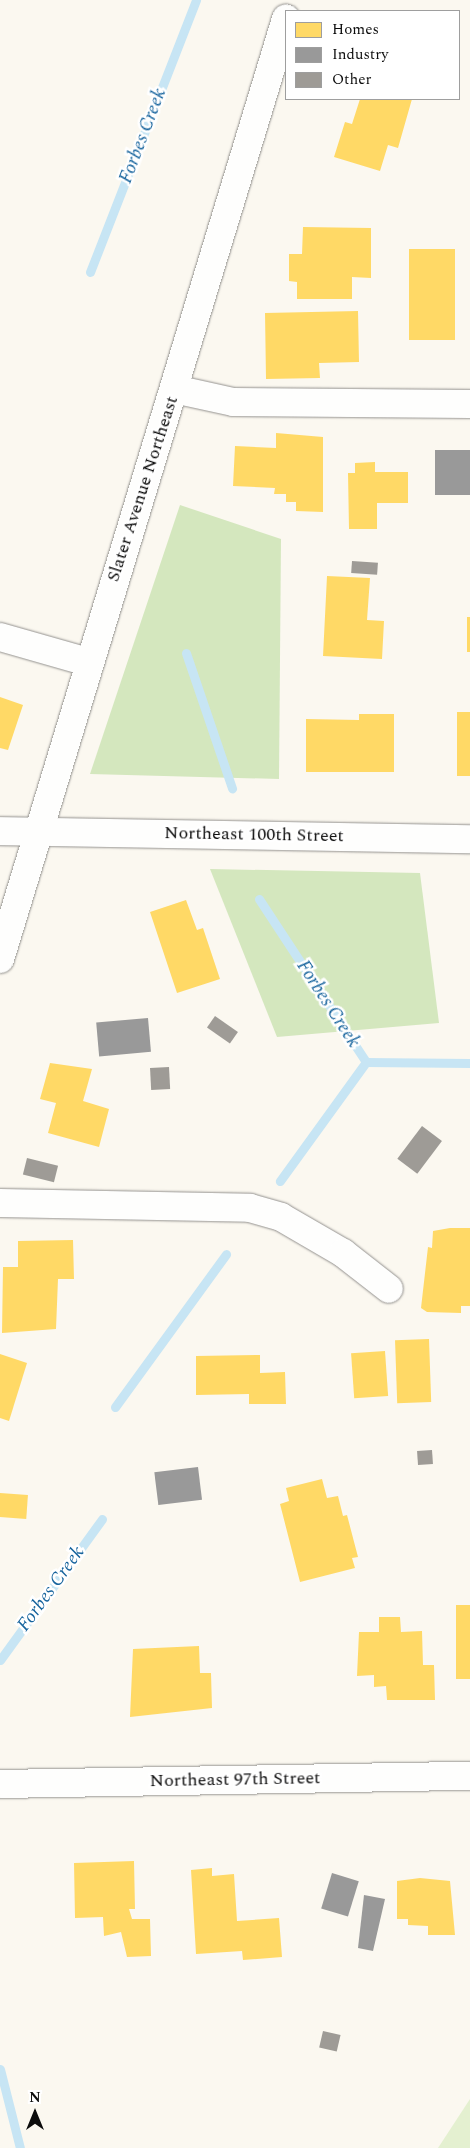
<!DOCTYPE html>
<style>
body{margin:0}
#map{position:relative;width:470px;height:2148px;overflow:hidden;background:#fbf8f0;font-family:Spectral,serif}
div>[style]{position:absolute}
.green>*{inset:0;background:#e4f0d0}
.forest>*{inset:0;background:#d4e7be}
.homes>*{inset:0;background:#ffd966;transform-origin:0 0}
.industry>*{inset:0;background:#999;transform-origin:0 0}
.stream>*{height:9px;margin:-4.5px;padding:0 4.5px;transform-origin:4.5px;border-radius:4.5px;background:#c7e5f4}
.building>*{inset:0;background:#9e9b96;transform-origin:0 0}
.roads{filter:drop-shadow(0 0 1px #94928f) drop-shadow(0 0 1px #94928f)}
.minor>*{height:28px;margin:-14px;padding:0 14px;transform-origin:14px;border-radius:14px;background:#fefefd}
span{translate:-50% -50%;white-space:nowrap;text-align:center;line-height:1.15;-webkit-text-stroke:5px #fff;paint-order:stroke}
.street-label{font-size:18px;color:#0c0c0c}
.water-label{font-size:19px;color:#17649d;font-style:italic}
.legend{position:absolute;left:285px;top:10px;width:175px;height:90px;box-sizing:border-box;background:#fff;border:1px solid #9e9e9e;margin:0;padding:6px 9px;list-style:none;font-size:15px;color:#0c0c0c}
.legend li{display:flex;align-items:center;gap:10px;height:25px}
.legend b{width:25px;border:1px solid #9e9e9e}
.north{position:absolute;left:10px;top:2088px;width:50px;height:50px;-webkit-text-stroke:4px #fff;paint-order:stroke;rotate:0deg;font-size:14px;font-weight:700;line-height:20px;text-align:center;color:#0c0c0c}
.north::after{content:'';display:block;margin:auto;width:18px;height:22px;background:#0c0c0c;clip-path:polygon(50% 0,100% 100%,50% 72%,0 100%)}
</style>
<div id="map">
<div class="green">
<div style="clip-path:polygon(470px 2099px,470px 2148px,438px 2148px)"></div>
</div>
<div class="forest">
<div style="clip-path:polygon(180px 505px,281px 539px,279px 779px,90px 774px)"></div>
<div style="clip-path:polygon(210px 869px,420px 873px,439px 1023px,277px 1037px)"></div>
</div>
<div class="homes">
<div style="clip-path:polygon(360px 99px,412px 99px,398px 148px,388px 145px,380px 171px,334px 157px,345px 122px,352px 124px)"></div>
<div style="clip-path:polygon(303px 227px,371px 228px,371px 278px,352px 277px,352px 299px,297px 299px,297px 282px,289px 281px,289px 254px,302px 254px)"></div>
<div style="left:409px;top:249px;width:46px;height:91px"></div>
<div style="clip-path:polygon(358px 311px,359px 362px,319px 363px,320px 378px,266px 379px,265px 313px)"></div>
<div style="clip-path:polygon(276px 433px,323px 437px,323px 512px,296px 511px,296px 502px,286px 502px,286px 494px,274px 494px,275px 488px,233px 486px,235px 446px,276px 448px)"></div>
<div style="clip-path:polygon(375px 462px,375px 472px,408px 472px,408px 503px,377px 503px,377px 529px,349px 529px,348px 473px,355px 473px,355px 463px)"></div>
<div style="clip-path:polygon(327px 576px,370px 578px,367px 620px,384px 621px,382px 659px,323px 656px)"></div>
<div style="left:467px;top:617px;width:3px;height:35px"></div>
<div style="clip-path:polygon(0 697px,23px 705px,8px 750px,0 748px)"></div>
<div style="left:457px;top:712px;width:13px;height:64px"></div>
<div style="clip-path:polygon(359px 714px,394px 714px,394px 772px,306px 772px,306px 719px,359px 720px)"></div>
<div style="clip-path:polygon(186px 900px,197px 930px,203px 928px,220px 979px,177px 993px,150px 912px)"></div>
<div style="clip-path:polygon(50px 1063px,92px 1069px,83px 1101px,109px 1109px,99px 1147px,48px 1133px,56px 1103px,40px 1099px)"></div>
<div style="clip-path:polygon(450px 1228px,470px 1228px,470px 1306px,461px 1306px,461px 1313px,427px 1312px,421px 1308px,428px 1247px,432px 1248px,433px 1231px)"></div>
<div style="clip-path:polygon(73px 1240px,74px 1279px,58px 1279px,56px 1329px,2px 1333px,3px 1267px,18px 1267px,18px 1241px)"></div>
<div style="left:429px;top:1339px;width:63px;height:34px;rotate:88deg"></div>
<div style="left:385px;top:1351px;width:45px;height:34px;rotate:86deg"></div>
<div style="clip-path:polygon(0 1354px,27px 1363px,9px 1421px,0 1418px)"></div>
<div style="clip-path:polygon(260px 1355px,260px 1373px,285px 1372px,286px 1404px,249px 1404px,249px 1394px,196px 1395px,196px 1356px)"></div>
<div style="clip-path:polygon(322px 1479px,327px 1498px,338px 1496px,343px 1516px,347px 1515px,358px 1557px,352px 1558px,355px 1568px,300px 1582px,280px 1504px,289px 1501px,286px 1488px)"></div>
<div style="left:0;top:1493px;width:28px;height:24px;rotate:4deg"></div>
<div style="left:456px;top:1605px;width:14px;height:74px"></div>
<div style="clip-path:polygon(379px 1617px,400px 1617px,401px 1632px,422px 1631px,423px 1665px,434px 1665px,435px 1700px,387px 1700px,386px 1686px,374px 1687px,374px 1675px,357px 1676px,359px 1632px,379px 1632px)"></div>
<div style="clip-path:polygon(199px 1646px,200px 1673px,211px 1673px,212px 1708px,130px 1717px,133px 1649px)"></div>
<div style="clip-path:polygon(134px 1861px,135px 1909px,129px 1909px,132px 1919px,150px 1919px,151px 1956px,127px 1957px,121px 1932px,104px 1936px,103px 1917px,75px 1918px,74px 1863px)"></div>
<div style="clip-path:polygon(212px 1868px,212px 1876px,234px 1874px,237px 1921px,279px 1918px,282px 1957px,243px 1960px,242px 1951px,196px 1954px,191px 1870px)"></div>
<div style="clip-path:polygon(420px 1878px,450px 1881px,455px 1935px,428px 1935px,428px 1926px,408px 1925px,408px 1919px,397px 1919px,397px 1881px)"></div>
</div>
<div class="industry">
<div style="left:435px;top:450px;width:35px;height:45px"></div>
<div style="left:148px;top:1018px;width:34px;height:52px;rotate:85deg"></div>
<div style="left:198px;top:1467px;width:33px;height:44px;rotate:83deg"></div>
<div style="left:332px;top:1873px;width:28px;height:37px;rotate:17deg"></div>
<div style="clip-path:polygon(364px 1895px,385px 1899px,373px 1951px,358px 1948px)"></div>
</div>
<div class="stream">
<div style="left:90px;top:272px;width:292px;rotate:-68.7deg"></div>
<div style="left:186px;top:653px;width:143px;rotate:71.2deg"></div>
<div style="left:259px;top:899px;width:195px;rotate:56.7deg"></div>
<div style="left:366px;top:1062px;width:147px;rotate:125.9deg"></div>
<div style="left:366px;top:1062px;width:104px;rotate:0.6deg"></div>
<div style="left:115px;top:1407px;width:189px;rotate:-54deg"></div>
<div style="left:0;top:1660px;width:174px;rotate:-54.1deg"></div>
<div style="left:0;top:2069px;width:81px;rotate:75.8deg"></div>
</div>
<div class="building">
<div style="left:352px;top:561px;width:26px;height:12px;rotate:4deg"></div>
<div style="left:215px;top:1016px;width:28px;height:14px;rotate:35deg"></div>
<div style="left:169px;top:1067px;width:22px;height:19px;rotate:87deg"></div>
<div style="left:422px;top:1126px;width:25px;height:41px;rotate:37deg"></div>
<div style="left:27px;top:1158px;width:32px;height:17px;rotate:14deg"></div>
<div style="left:432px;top:1450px;width:14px;height:15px;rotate:86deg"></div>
<div style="left:323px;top:2031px;width:18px;height:17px;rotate:13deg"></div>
</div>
<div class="roads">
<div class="minor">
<div style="left:174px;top:389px;width:60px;rotate:12.4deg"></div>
<div style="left:233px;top:402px;width:237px;rotate:0.5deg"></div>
<div style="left:0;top:637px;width:91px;rotate:15.9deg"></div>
<div style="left:0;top:831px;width:470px;rotate:1deg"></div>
<div style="left:0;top:959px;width:983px;rotate:-73.08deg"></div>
<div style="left:0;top:1203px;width:250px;rotate:1.1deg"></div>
<div style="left:250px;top:1208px;width:32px;rotate:16deg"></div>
<div style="left:281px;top:1217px;width:72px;rotate:30.1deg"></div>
<div style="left:343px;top:1253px;width:58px;rotate:38deg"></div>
<div style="left:0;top:1784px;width:470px;rotate:-1deg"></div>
</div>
</div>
<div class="street-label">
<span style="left:143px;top:489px;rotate:-72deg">Slater Avenue Northeast</span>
<span style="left:254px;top:835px;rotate:1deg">Northeast 100th Street</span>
<span style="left:235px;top:1780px;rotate:-1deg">Northeast 97th Street</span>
</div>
<div class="water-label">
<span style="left:143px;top:136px;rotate:-69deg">Forbes Creek</span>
<span style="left:328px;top:1004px;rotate:57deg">Forbes Creek</span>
<span style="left:51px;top:1589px;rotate:-54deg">Forbes Creek</span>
</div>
<ul class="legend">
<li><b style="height:14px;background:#ffd966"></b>Homes</li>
<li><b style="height:14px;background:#999"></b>Industry</li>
<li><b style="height:14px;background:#9e9b96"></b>Other</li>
</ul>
<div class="north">N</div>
</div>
